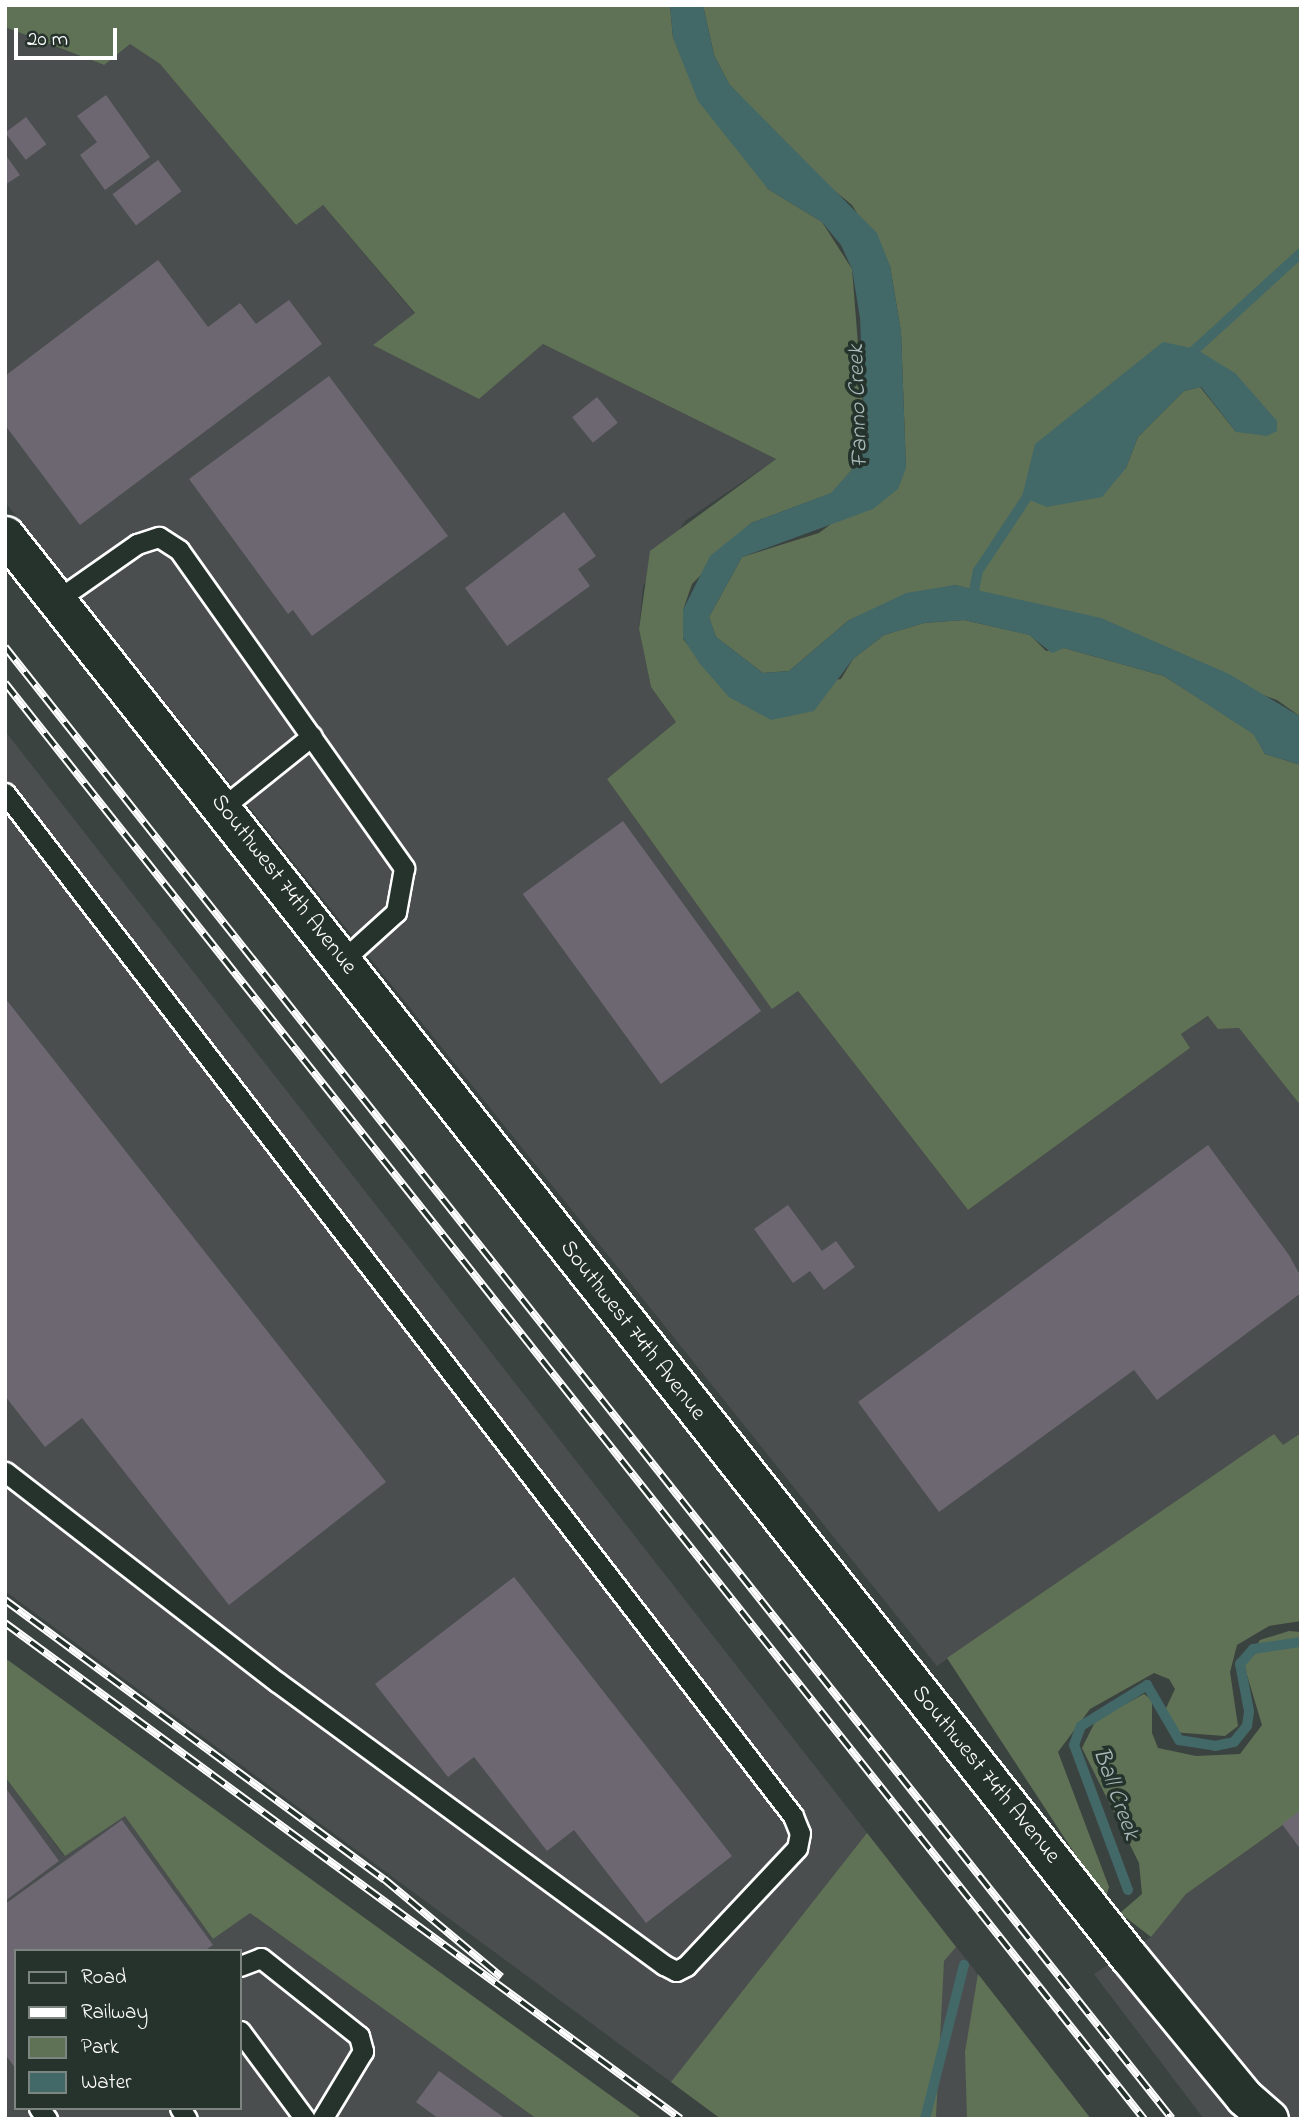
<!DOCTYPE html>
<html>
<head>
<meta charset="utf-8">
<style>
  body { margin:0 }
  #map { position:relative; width:1306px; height:2124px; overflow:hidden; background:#3b4341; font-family:"Indie Flower",sans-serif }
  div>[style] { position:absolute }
  .built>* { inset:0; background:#4a4e4f }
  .green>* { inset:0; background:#607255 }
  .water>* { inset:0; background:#436868 }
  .stream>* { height:10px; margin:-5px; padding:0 5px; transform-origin:5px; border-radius:5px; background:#436868 }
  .building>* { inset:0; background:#6d6771; transform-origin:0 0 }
  .roads { filter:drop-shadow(2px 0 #fff) drop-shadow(-2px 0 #fff) drop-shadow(0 2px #fff) drop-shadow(0 -2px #fff) }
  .lane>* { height:19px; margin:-9.5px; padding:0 9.5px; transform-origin:9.5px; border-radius:9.5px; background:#26332d }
  .street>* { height:37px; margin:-18.5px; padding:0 18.5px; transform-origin:18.5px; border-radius:18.5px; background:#26332d }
  .rail>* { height:8px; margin-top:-4px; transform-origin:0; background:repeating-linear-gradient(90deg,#26332d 0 16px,#fff 0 32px); box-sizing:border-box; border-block:2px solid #fff }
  span { translate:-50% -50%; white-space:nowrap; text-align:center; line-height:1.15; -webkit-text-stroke:7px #26332d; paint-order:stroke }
  .street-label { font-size:23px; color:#fff }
  .water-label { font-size:24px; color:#abb; font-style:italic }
  .frame { position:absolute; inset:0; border:7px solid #fff; pointer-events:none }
  .legend { position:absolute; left:14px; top:1949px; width:228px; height:161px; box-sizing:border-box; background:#26332d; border:2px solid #7d8581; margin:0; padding:9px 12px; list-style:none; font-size:21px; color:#fff }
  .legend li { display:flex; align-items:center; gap:14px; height:35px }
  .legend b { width:35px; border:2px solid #7d8581 }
  .scale { position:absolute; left:14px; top:28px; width:103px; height:32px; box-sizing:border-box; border:4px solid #fff; border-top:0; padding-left:9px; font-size:21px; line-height:24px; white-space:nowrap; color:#fff; -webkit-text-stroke:5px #26332d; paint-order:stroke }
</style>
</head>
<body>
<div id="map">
  <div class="built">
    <i style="clip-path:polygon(5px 27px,103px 65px,130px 44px,160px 64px,296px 225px,322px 204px,415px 314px,374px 345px,479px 399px,543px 344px,776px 459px,685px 521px,643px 586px,639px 629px,651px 687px,676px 722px,607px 779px,773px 1008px,798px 991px,968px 1210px,1190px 1048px,1181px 1034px,1209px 1016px,1218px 1029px,1239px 1028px,1301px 1106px,1301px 1433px,1283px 1446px,1274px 1434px,937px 1666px,5px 502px)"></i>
    <i style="clip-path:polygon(5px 731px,1091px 2119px,721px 2119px,5px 1591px)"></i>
    <i style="clip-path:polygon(evenodd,5px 1777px,64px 1856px,125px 1815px,213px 1939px,250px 1912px,537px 2119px,5px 2119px,5px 1777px,16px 1951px,240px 1951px,240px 2108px,16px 2108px,16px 1951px)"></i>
    <i style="clip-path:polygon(1301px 1812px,1301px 2119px,1204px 2119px,1094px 1974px,1151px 1937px,1186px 1894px)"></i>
  </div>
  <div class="green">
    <i style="clip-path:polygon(5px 5px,670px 5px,673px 38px,768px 189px,822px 222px,852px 269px,864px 419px,856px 465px,832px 493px,751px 523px,692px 584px,683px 610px,683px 639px,729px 697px,841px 679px,853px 659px,884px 635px,924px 623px,964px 620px,1030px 635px,1046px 651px,1064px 648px,1164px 676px,1254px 734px,1265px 754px,1301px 765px,1301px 1106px,1239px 1028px,1218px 1029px,1208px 1016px,1181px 1034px,1190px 1048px,968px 1210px,798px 991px,772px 1009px,607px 779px,676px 722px,651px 687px,639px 629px,650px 551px,776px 459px,543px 344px,479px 399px,373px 345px,415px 313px,323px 205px,296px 225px,160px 64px,130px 44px,104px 65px,5px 27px)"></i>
    <i style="clip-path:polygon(evenodd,703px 5px,1301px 5px,1301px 717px,1277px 700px,995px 595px,955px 585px,849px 620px,789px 671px,763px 673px,716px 637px,709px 617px,742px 557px,819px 533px,906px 468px,901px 332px,890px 266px,852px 205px,814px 174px,729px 84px,714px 55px,703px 5px,1196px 349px,1236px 432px,1200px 387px,1184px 391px,1138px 437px,1126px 468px,1022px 497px,1196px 349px)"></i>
    <i style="clip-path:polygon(1301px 1433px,1301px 1621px,1269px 1626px,1237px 1645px,1230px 1672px,1238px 1726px,1225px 1736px,1171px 1732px,1161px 1719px,1175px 1689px,1169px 1679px,1154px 1673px,1090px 1709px,1058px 1752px,1109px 1887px,1105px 1900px,947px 1658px,1274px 1434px,1283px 1445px)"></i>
    <i style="clip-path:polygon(1289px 1631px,1301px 1632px,1301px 1812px,1186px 1894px,1151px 1937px,1120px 1913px,1142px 1894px,1139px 1863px,1082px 1748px,1096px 1720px,1144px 1694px,1152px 1700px,1152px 1733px,1158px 1748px,1196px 1756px,1240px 1754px,1262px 1725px,1244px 1665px,1260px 1640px)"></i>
    <i style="clip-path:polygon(5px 1658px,643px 2119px,537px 2119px,250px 1913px,213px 1939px,125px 1816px,65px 1856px,5px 1777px)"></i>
    <i style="clip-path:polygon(867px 1833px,956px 1947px,944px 1961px,936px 2117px,721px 2119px,671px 2082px)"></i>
    <i style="clip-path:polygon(978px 1974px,1091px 2119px,967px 2119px,965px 2052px)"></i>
  </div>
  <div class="water">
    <i style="clip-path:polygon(670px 5px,703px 5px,714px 55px,729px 84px,877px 233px,890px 266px,901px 332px,906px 468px,898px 489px,873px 509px,742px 557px,709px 617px,716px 637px,763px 673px,789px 671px,849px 620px,906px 593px,955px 585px,1101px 618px,1229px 674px,1301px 717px,1301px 765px,1265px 754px,1253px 734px,1164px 676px,1064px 648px,1052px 653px,1029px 635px,964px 620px,924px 623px,884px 635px,853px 659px,814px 711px,771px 720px,729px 697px,700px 664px,683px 638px,683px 610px,710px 556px,751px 523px,831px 493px,856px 465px,864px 419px,860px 318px,852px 269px,841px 245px,822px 222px,768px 189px,698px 101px,673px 38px)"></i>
    <i style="clip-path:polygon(1163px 342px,1196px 349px,1235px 373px,1277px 421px,1277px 431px,1267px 436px,1236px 432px,1201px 387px,1184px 391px,1138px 437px,1126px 468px,1102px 497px,1047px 507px,1022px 497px,1035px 444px)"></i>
  </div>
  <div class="stream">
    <i style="left:1187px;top:357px;width:154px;rotate:-42.4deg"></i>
    <i style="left:972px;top:601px;width:31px;rotate:-79deg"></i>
    <i style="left:978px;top:571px;width:100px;rotate:-56.5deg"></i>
    <i style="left:1128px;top:1890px;width:155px;rotate:-110.4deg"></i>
    <i style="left:1074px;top:1745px;width:20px;rotate:-70deg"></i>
    <i style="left:1081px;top:1726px;width:78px;rotate:-31.8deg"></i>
    <i style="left:1147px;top:1685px;width:64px;rotate:59.8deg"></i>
    <i style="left:1179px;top:1740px;width:36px;rotate:9deg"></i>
    <i style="left:1215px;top:1746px;width:19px;rotate:-12deg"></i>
    <i style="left:1234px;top:1742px;width:21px;rotate:-51deg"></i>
    <i style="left:1247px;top:1726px;width:15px;rotate:-82deg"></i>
    <i style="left:1249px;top:1711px;width:48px;rotate:-100.8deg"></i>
    <i style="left:1240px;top:1664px;width:20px;rotate:-49deg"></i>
    <i style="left:1253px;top:1649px;width:49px;rotate:-8.3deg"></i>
    <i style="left:925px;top:2119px;width:159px;rotate:-75.8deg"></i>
  </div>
  <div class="building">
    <i style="clip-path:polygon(106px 95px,150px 157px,105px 190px,80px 155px,97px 142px,77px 116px)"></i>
    <i style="left:26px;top:117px;width:34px;height:26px;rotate:53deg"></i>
    <i style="clip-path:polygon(5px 154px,20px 175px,5px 185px)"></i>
    <i style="left:158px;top:160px;width:39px;height:57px;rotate:53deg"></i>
    <i style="clip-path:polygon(158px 260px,208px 327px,240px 303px,256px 324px,289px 300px,322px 344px,80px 525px,5px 425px,5px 376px)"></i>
    <i style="clip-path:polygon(329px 376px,448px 536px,312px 636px,293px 610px,288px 614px,189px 479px)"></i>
    <i style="left:597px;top:397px;width:33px;height:32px;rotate:51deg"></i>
    <i style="clip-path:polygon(564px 512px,596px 556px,578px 569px,590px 586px,507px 646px,465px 588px)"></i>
    <i style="left:623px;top:821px;width:235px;height:124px;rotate:54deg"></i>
    <i style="clip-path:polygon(5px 998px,386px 1482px,229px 1605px,82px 1418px,45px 1447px,5px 1396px)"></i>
    <i style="clip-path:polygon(1208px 1145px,1289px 1255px,1301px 1277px,1301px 1293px,1157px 1400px,1134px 1370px,939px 1512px,858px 1402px)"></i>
    <i style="clip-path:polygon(788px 1205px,822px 1251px,836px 1241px,855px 1267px,824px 1290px,810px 1271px,793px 1283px,754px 1229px)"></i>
    <i style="clip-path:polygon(514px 1577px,732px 1856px,646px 1923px,574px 1830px,547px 1851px,474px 1757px,448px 1777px,375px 1684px)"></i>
    <i style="clip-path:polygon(5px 1787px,59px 1861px,5px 1901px)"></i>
    <i style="clip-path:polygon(1301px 1810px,1301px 1850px,1282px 1824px)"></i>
    <i style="clip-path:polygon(122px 1820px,213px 1945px,204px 1951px,16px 1951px,16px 2069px,5px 2054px,5px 1904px)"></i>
    <i style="clip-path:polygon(439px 2071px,506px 2119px,439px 2119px,416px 2102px)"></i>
  </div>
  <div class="roads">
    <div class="lane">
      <i style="left:57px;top:600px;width:98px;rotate:-35deg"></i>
      <i style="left:137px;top:544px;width:23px;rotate:-18deg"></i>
      <i style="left:159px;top:537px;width:24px;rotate:33deg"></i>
      <i style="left:179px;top:550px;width:390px;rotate:54.7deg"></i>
      <i style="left:404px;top:868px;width:45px;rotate:100.3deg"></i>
      <i style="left:396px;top:912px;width:73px;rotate:137.8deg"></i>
      <i style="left:5px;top:793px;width:1291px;rotate:52.39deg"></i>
      <i style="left:793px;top:1816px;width:18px;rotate:68deg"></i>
      <i style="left:800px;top:1833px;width:15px;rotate:101deg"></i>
      <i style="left:797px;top:1848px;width:162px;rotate:133.2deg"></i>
      <i style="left:686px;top:1966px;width:11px;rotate:153deg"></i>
      <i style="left:676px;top:1971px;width:13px;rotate:-153deg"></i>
      <i style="left:664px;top:1965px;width:479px;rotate:-143.8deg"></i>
      <i style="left:277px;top:1682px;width:344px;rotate:-142.3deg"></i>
      <i style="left:222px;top:808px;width:115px;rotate:-38.7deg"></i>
      <i style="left:240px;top:1966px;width:22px;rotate:-21deg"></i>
      <i style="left:261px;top:1958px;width:125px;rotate:38.5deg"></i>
      <i style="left:359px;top:2036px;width:16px;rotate:75deg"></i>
      <i style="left:363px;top:2051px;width:79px;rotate:121.1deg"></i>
      <i style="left:240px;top:2031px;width:109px;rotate:53.5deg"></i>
      <i style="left:39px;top:2108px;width:14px;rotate:54deg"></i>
      <i style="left:180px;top:2108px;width:13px;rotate:58deg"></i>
    </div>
    <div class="street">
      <i style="left:5px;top:535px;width:1813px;rotate:51.68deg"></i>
      <i style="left:1129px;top:1957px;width:181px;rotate:50.6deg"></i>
      <i style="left:1244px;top:2097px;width:33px;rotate:41deg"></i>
    </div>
  </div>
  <div class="rail">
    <i style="left:5px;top:647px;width:1878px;rotate:51.59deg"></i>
    <i style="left:5px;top:683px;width:1833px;rotate:51.58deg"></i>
    <i style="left:5px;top:1600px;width:471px;rotate:36.4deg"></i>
    <i style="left:384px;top:1879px;width:153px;rotate:39.9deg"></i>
    <i style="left:5px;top:1623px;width:838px;rotate:36.27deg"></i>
  </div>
  <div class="street-label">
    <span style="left:283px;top:885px;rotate:52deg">Southwest 74th Avenue</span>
    <span style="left:632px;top:1331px;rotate:52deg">Southwest 74th Avenue</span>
    <span style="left:985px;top:1775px;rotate:51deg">Southwest 74th Avenue</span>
  </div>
  <div class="water-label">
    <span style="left:859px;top:406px;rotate:-92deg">Fanno Creek</span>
    <span style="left:1115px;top:1794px;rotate:70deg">Ball Creek</span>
  </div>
  <div class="frame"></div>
  <ul class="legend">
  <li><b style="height:9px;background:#26332d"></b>Road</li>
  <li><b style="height:9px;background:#fff"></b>Railway</li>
  <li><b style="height:19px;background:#607255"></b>Park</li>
  <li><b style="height:19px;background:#436868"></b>Water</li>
  </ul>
  <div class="scale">20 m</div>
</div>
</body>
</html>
